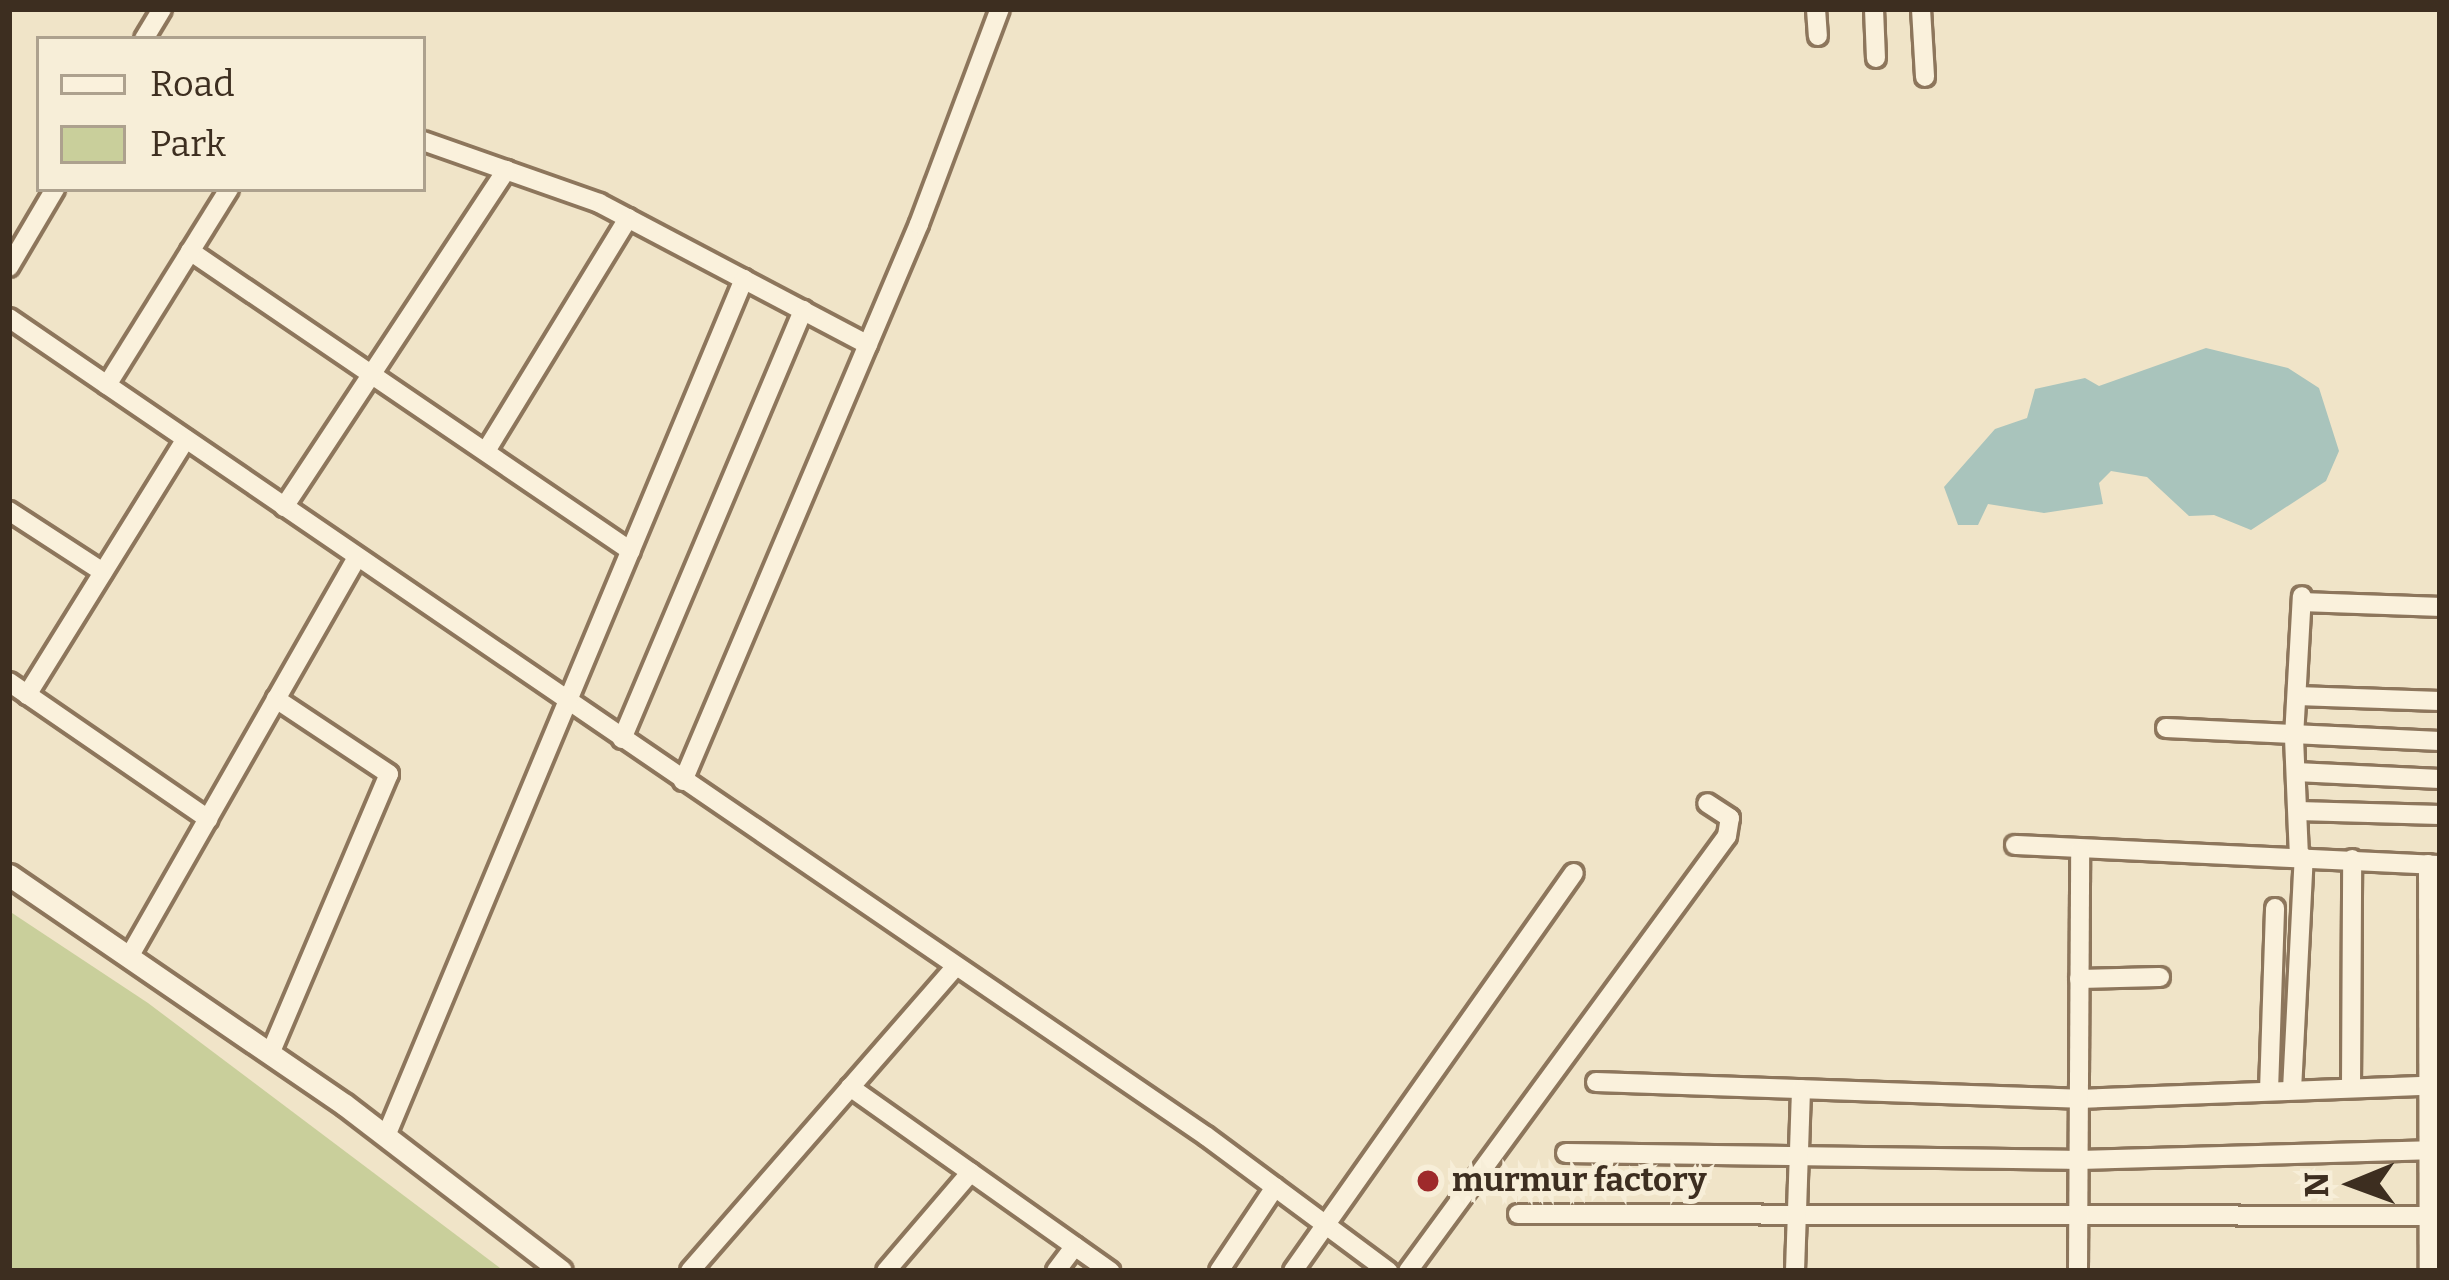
<!DOCTYPE html>
<html>
<head>
<meta charset="utf-8">
<style>
  body { margin:0 }
  #map { position:relative; width:2449px; height:1280px; overflow:hidden; background:#f0e4c8; font-family:Bitter,serif }
  div>[style] { position:absolute }
  .green>* { inset:0; background:#c9cf9b }
  .water>* { inset:0; background:#a9c4bc }
  .roads { filter:drop-shadow(3px 0 #8d765c) drop-shadow(-3px 0 #8d765c) drop-shadow(0 3px #8d765c) drop-shadow(0 -3px #8d765c) }
  .minor>* { height:18px; margin:-9px; padding:0 9px; transform-origin:9px; border-radius:9px; background:#faf1dc }
  .tertiary>* { height:21px; margin:-10.5px; padding:0 10.5px; transform-origin:10.5px; border-radius:10.5px; background:#faf1dc }
  .dots>* { width:33px; height:33px; translate:-50% -50%; box-sizing:border-box; border:6px solid #f7eed8; border-radius:50% }
  span { translate:-50% -50%; white-space:nowrap; text-align:center; line-height:1.15; -webkit-text-stroke:10px #f7eed8; paint-order:stroke }
  .poi-label { font-size:33px; color:#3d2e20; font-weight:700 }
  .left { translate:0 -50%; text-align:left }
  .frame { position:absolute; inset:0; border:12px solid #3d2e20; pointer-events:none }
  .legend { position:absolute; left:36px; top:36px; width:390px; height:156px; box-sizing:border-box; background:#f7eed8; border:3px solid #ada18e; margin:0; padding:15px 21px; list-style:none; font-size:36px; color:#3d2e20 }
  .legend li { display:flex; align-items:center; gap:24px; height:60px }
  .legend b { width:60px; border:3px solid #ada18e }
  .north { position:absolute; left:2293px; top:1124px; width:120px; height:120px; -webkit-text-stroke:9px #f7eed8; paint-order:stroke; rotate:269deg; font-size:33px; font-weight:700; line-height:48px; text-align:center; color:#3d2e20 }
  .north::after { content:''; display:block; margin:auto; width:42px; height:54px; background:#3d2e20; clip-path:polygon(50% 0,100% 100%,50% 72%,0 100%) }
</style>
</head>
<body>
<div id="map">
  <div class="green">
    <i style="clip-path:polygon(9px 911px,148px 1003px,504px 1271px,9px 1271px)"></i>
  </div>
  <div class="water">
    <i style="clip-path:polygon(2206px 348px,2288px 368px,2319px 388px,2339px 451px,2326px 481px,2251px 530px,2214px 515px,2189px 516px,2147px 477px,2111px 471px,2099px 483px,2103px 504px,2044px 513px,1988px 504px,1978px 525px,1958px 525px,1944px 487px,1995px 429px,2027px 418px,2035px 389px,2085px 378px,2099px 386px)"></i>
  </div>
  <div class="roads">
    <div class="minor">
      <i style="left:1816px;top:9px;width:27px;rotate:86deg"></i>
      <i style="left:1874px;top:9px;width:49px;rotate:87.7deg"></i>
      <i style="left:1921px;top:9px;width:68px;rotate:86.6deg"></i>
      <i style="left:144px;top:39px;width:35px;rotate:-59deg"></i>
      <i style="left:423px;top:141px;width:187px;rotate:19.4deg"></i>
      <i style="left:599px;top:203px;width:304px;rotate:27.8deg"></i>
      <i style="left:190px;top:251px;width:533px;rotate:34.23deg"></i>
      <i style="left:9px;top:267px;width:91px;rotate:-59.5deg"></i>
      <i style="left:9px;top:318px;width:1450px;rotate:34.35deg"></i>
      <i style="left:1206px;top:1136px;width:227px;rotate:36.6deg"></i>
      <i style="left:107px;top:385px;width:231px;rotate:-58.1deg"></i>
      <i style="left:486px;top:451px;width:273px;rotate:-58.6deg"></i>
      <i style="left:284px;top:507px;width:404px;rotate:-56.6deg"></i>
      <i style="left:9px;top:511px;width:112px;rotate:33deg"></i>
      <i style="left:2303px;top:602px;width:137px;rotate:2.1deg"></i>
      <i style="left:9px;top:682px;width:242px;rotate:34.5deg"></i>
      <i style="left:27px;top:695px;width:301px;rotate:-58.2deg"></i>
      <i style="left:2297px;top:696px;width:143px;rotate:2deg"></i>
      <i style="left:2166px;top:728px;width:274px;rotate:2.7deg"></i>
      <i style="left:622px;top:739px;width:466px;rotate:-67.1deg"></i>
      <i style="left:2296px;top:772px;width:144px;rotate:2.8deg"></i>
      <i style="left:683px;top:781px;width:605px;rotate:-67.04deg"></i>
      <i style="left:919px;top:224px;width:230px;rotate:-69.4deg"></i>
      <i style="left:2298px;top:811px;width:142px;rotate:1.6deg"></i>
      <i style="left:2015px;top:845px;width:425px;rotate:2.7deg"></i>
      <i style="left:2299px;top:857px;width:120px;rotate:-92.4deg"></i>
      <i style="left:2294px;top:737px;width:141px;rotate:-86.8deg"></i>
      <i style="left:2428px;top:864px;width:407px;rotate:89.9deg"></i>
      <i style="left:129px;top:957px;width:460px;rotate:-60.3deg"></i>
      <i style="left:2079px;top:979px;width:81px;rotate:-1.4deg"></i>
      <i style="left:270px;top:1054px;width:304px;rotate:-67deg"></i>
      <i style="left:389px;top:774px;width:136px;rotate:-146.4deg"></i>
      <i style="left:1596px;top:1082px;width:483px;rotate:2deg"></i>
      <i style="left:2079px;top:1099px;width:361px;rotate:-2.2deg"></i>
      <i style="left:850px;top:1087px;width:319px;rotate:35.3deg"></i>
      <i style="left:2351px;top:1088px;width:229px;rotate:-89.7deg"></i>
      <i style="left:2292px;top:1090px;width:233px;rotate:-87.1deg"></i>
      <i style="left:2269px;top:1091px;width:183px;rotate:-88.1deg"></i>
      <i style="left:386px;top:1136px;width:929px;rotate:-67.33deg"></i>
      <i style="left:1566px;top:1153px;width:513px;rotate:0.78deg"></i>
      <i style="left:2079px;top:1160px;width:350px;rotate:-1.6deg"></i>
      <i style="left:1518px;top:1214px;width:922px;rotate:0.12deg"></i>
      <i style="left:690px;top:1271px;width:403px;rotate:-48.9deg"></i>
      <i style="left:886px;top:1271px;width:130px;rotate:-49.4deg"></i>
      <i style="left:1056px;top:1271px;width:31px;rotate:-53deg"></i>
      <i style="left:1219px;top:1271px;width:101px;rotate:-56.3deg"></i>
      <i style="left:1293px;top:1271px;width:487px;rotate:-54.8deg"></i>
      <i style="left:1408px;top:1271px;width:539px;rotate:-53.75deg"></i>
      <i style="left:1727px;top:836px;width:18px;rotate:-81deg"></i>
      <i style="left:1730px;top:818px;width:27px;rotate:-147deg"></i>
      <i style="left:1795px;top:1271px;width:182px;rotate:-88.1deg"></i>
      <i style="left:2078px;top:1271px;width:421px;rotate:-89.7deg"></i>
    </div>
    <div class="tertiary">
      <i style="left:9px;top:875px;width:407px;rotate:34.4deg"></i>
      <i style="left:345px;top:1105px;width:272px;rotate:37.5deg"></i>
    </div>
  </div>
  <div class="dots">
    <i style="left:1428px;top:1181px;background:#9e2a2b"></i>
  </div>
  <div class="poi-label">
    <span class="left" style="left:1452px;top:1181px">murmur factory</span>
  </div>
  <div class="frame"></div>
  <ul class="legend">
  <li><b style="height:15px;background:#faf1dc"></b>Road</li>
  <li><b style="height:33px;background:#c9cf9b"></b>Park</li>
  </ul>
  <div class="north">N</div>
</div>
</body>
</html>
